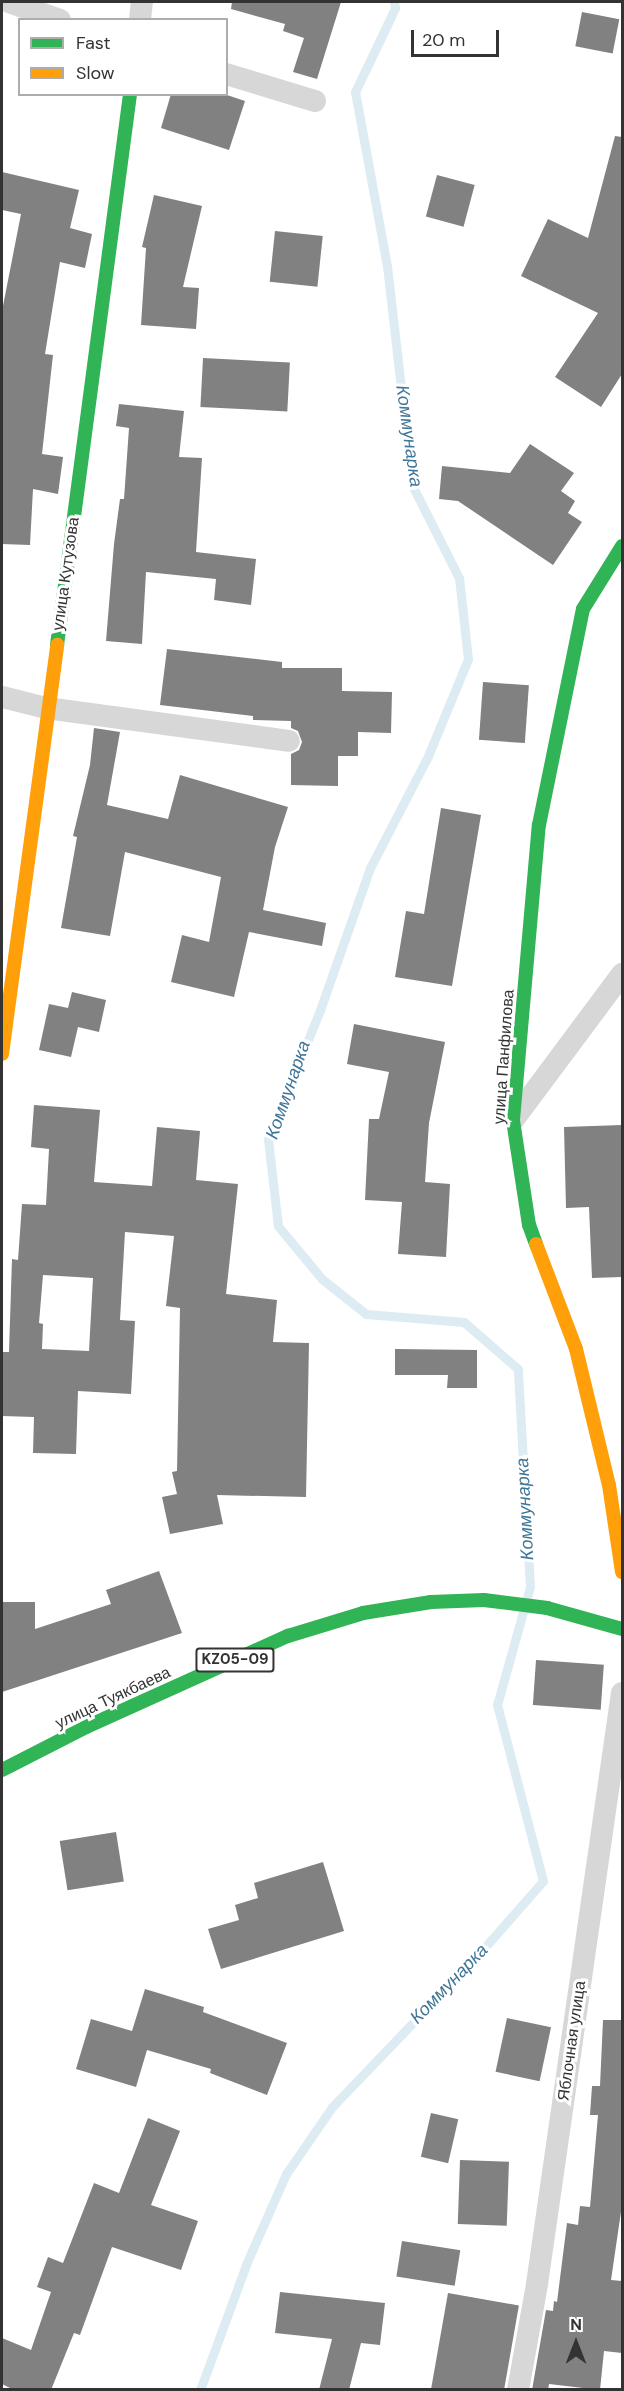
<!DOCTYPE html>
<html>
<head>
<meta charset="utf-8">
<style>
  body { margin:0 }
  #map { position:relative; width:624px; height:2391px; overflow:hidden; background:#fff; font-family:"DM Sans",sans-serif }
  div>[style] { position:absolute }
  .stream>* { height:9px; margin:-4.5px; padding:0 4.5px; transform-origin:4.5px; border-radius:4.5px; background:#ddebf3 }
  .building>* { inset:0; background:#818181; transform-origin:0 0 }
  .street>* { height:22px; margin:-11px; padding:0 11px; transform-origin:11px; border-radius:11px; background:#d7d7d7 }
  .fast>* { height:14px; margin:-7px; padding:0 7px; transform-origin:7px; border-radius:7px; background:#30b455 }
  .slow>* { height:14px; margin:-7px; padding:0 7px; transform-origin:7px; border-radius:7px; background:#ff9f0a }
  span { translate:-50% -50%; white-space:nowrap; text-align:center; line-height:1.15; -webkit-text-stroke:6px #fff; paint-order:stroke }
  .shield-label span { padding:2px 4px; background:#fff; border:2px solid; border-radius:4px; -webkit-text-stroke-width:0 }
  .shield-label { font-size:15px; color:#333; font-weight:700 }
  .street-label { font-size:16px; color:#333 }
  .water-label { font-size:18px; color:#3f7597; font-style:italic }
  .frame { position:absolute; inset:0; border:3px solid #333; pointer-events:none }
  .legend { position:absolute; left:18px; top:18px; width:210px; height:78px; box-sizing:border-box; background:#fff; border:2px solid #adadad; margin:0; padding:8px 10px; list-style:none; font-size:18px; color:#333 }
  .legend li { display:flex; align-items:center; gap:12px; height:30px }
  .legend b { width:30px; border:2px solid #adadad }
  .north { position:absolute; left:546px; top:2313px; width:60px; height:60px; -webkit-text-stroke:4px #fff; paint-order:stroke; rotate:0deg; font-size:16px; font-weight:700; line-height:24px; text-align:center; color:#333 }
  .north::after { content:''; display:block; margin:auto; width:21px; height:27px; background:#333; clip-path:polygon(50% 0,100% 100%,50% 72%,0 100%) }
  .scale { position:absolute; left:411px; top:30px; width:88px; height:27px; box-sizing:border-box; border:3px solid #333; border-top:0; padding-left:8px; font-size:18px; line-height:21px; white-space:nowrap; color:#333; -webkit-text-stroke:4px #fff; paint-order:stroke }
</style>
</head>
<body>
<div id="map">
  <div class="stream">
    <i style="left:200px;top:2390px;width:136px;rotate:-69.8deg"></i>
    <i style="left:247px;top:2262px;width:96px;rotate:-66.1deg"></i>
    <i style="left:286px;top:2174px;width:81px;rotate:-55.5deg"></i>
    <i style="left:332px;top:2107px;width:211px;rotate:-46.2deg"></i>
    <i style="left:478px;top:1955px;width:98px;rotate:-48.7deg"></i>
    <i style="left:543px;top:1881px;width:182px;rotate:-104.6deg"></i>
    <i style="left:497px;top:1705px;width:123px;rotate:-74.4deg"></i>
    <i style="left:530px;top:1587px;width:218px;rotate:-93.2deg"></i>
    <i style="left:518px;top:1369px;width:72px;rotate:-139deg"></i>
    <i style="left:464px;top:1322px;width:98px;rotate:-175.3deg"></i>
    <i style="left:366px;top:1314px;width:56px;rotate:-141.5deg"></i>
    <i style="left:322px;top:1279px;width:69px;rotate:-129.7deg"></i>
    <i style="left:278px;top:1226px;width:87px;rotate:-96.6deg"></i>
    <i style="left:268px;top:1140px;width:140px;rotate:-68.2deg"></i>
    <i style="left:320px;top:1010px;width:151px;rotate:-70.6deg"></i>
    <i style="left:370px;top:868px;width:126px;rotate:-62.6deg"></i>
    <i style="left:428px;top:756px;width:105px;rotate:-67.6deg"></i>
    <i style="left:468px;top:659px;width:81px;rotate:-96.3deg"></i>
    <i style="left:459px;top:578px;width:104px;rotate:-116.8deg"></i>
    <i style="left:412px;top:485px;width:220px;rotate:-96.5deg"></i>
    <i style="left:387px;top:266px;width:177px;rotate:-100.4deg"></i>
    <i style="left:355px;top:92px;width:93px;rotate:-64.5deg"></i>
    <i style="left:395px;top:8px;width:6px;rotate:-99deg"></i>
  </div>
  <div class="building">
    <i style="clip-path:polygon(232px 2px,341px 2px,317px 79px,293px 72px,304px 38px,283px 31px,285px 24px,231px 9px)"></i>
    <i style="left:582px;top:12px;width:38px;height:35px;rotate:11deg"></i>
    <i style="clip-path:polygon(171px 94px,224px 94px,245px 101px,229px 150px,161px 128px)"></i>
    <i style="clip-path:polygon(615px 136px,622px 137px,622px 374px,601px 407px,555px 377px,598px 313px,521px 276px,548px 219px,588px 238px)"></i>
    <i style="clip-path:polygon(2px 172px,79px 190px,70px 228px,92px 234px,85px 268px,60px 262px,45px 354px,53px 355px,42px 454px,63px 457px,58px 494px,33px 489px,30px 545px,2px 544px,2px 311px,21px 214px,2px 210px)"></i>
    <i style="left:437px;top:175px;width:39px;height:43px;rotate:15deg"></i>
    <i style="clip-path:polygon(154px 195px,202px 206px,183px 287px,199px 288px,196px 329px,141px 325px,146px 248px,142px 247px)"></i>
    <i style="left:275px;top:231px;width:48px;height:51px;rotate:6deg"></i>
    <i style="left:203px;top:358px;width:87px;height:49px;rotate:3deg"></i>
    <i style="clip-path:polygon(119px 404px,184px 411px,179px 457px,202px 458px,196px 552px,256px 559px,251px 605px,214px 600px,216px 579px,146px 572px,142px 644px,106px 641px,114px 544px,120px 499px,124px 499px,129px 428px,116px 426px)"></i>
    <i style="clip-path:polygon(530px 444px,574px 473px,561px 491px,575px 501px,568px 513px,582px 522px,553px 565px,458px 501px,439px 499px,442px 466px,510px 473px)"></i>
    <i style="clip-path:polygon(167px 649px,282px 662px,282px 668px,342px 668px,342px 691px,392px 692px,391px 733px,358px 732px,358px 756px,338px 756px,338px 786px,291px 785px,291px 754px,299px 750px,302px 742px,298px 731px,291px 728px,291px 721px,253px 720px,253px 716px,160px 705px)"></i>
    <i style="left:483px;top:682px;width:46px;height:58px;rotate:4deg"></i>
    <i style="clip-path:polygon(94px 728px,120px 732px,107px 805px,168px 819px,180px 775px,288px 807px,275px 847px,263px 910px,326px 923px,322px 946px,249px 932px,234px 997px,171px 982px,182px 935px,209px 942px,221px 877px,125px 852px,110px 936px,61px 928px,77px 837px,73px 836px,90px 765px)"></i>
    <i style="clip-path:polygon(441px 808px,481px 815px,452px 986px,395px 977px,406px 911px,424px 914px)"></i>
    <i style="clip-path:polygon(72px 992px,106px 1000px,99px 1032px,78px 1027px,71px 1057px,39px 1050px,49px 1004px,68px 1008px)"></i>
    <i style="clip-path:polygon(354px 1024px,445px 1042px,429px 1123px,425px 1182px,450px 1184px,446px 1257px,398px 1254px,402px 1202px,365px 1200px,369px 1119px,379px 1119px,389px 1072px,347px 1064px)"></i>
    <i style="clip-path:polygon(evenodd,34px 1105px,100px 1110px,94px 1182px,152px 1186px,157px 1127px,200px 1131px,196px 1180px,238px 1184px,226px 1294px,277px 1300px,273px 1342px,309px 1343px,306px 1497px,217px 1495px,223px 1524px,170px 1534px,162px 1497px,177px 1494px,172px 1472px,177px 1471px,180px 1308px,166px 1306px,174px 1236px,125px 1232px,120px 1320px,135px 1321px,131px 1394px,78px 1391px,76px 1454px,33px 1453px,34px 1417px,2px 1416px,2px 1352px,9px 1352px,12px 1259px,18px 1260px,22px 1204px,46px 1205px,49px 1149px,31px 1147px,34px 1105px,43px 1275px,93px 1278px,89px 1351px,42px 1349px,43px 1324px,39px 1323px,43px 1275px)"></i>
    <i style="clip-path:polygon(622px 1125px,622px 1277px,592px 1278px,589px 1207px,566px 1208px,564px 1127px)"></i>
    <i style="clip-path:polygon(395px 1349px,477px 1350px,477px 1388px,447px 1388px,448px 1375px,395px 1375px)"></i>
    <i style="clip-path:polygon(159px 1571px,182px 1633px,2px 1692px,2px 1602px,35px 1602px,35px 1629px,111px 1604px,106px 1590px)"></i>
    <i style="left:536px;top:1660px;width:68px;height:45px;rotate:4deg"></i>
    <i style="left:116px;top:1832px;width:50px;height:57px;rotate:81deg"></i>
    <i style="clip-path:polygon(323px 1862px,344px 1931px,221px 1969px,208px 1929px,239px 1920px,235px 1905px,258px 1898px,254px 1883px)"></i>
    <i style="clip-path:polygon(145px 1989px,204px 2007px,203px 2012px,287px 2043px,267px 2095px,210px 2073px,211px 2069px,147px 2050px,136px 2087px,76px 2069px,91px 2019px,132px 2031px)"></i>
    <i style="left:507px;top:2018px;width:45px;height:55px;rotate:12deg"></i>
    <i style="clip-path:polygon(603px 2020px,622px 2020px,622px 2205px,611px 2280px,622px 2281px,622px 2353px,604px 2351px,600px 2390px,549px 2384px,548px 2390px,532px 2390px,546px 2310px,553px 2311px,554px 2301px,557px 2302px,567px 2223px,578px 2225px,580px 2206px,590px 2207px,598px 2115px,590px 2115px,592px 2086px,600px 2086px)"></i>
    <i style="left:431px;top:2113px;width:28px;height:45px;rotate:13deg"></i>
    <i style="clip-path:polygon(148px 2118px,180px 2131px,151px 2205px,198px 2221px,181px 2270px,112px 2247px,80px 2335px,74px 2333px,51px 2390px,14px 2390px,2px 2384px,2px 2338px,31px 2350px,51px 2292px,37px 2287px,48px 2257px,63px 2263px,94px 2183px,119px 2193px)"></i>
    <i style="left:460px;top:2160px;width:49px;height:64px;rotate:2deg"></i>
    <i style="left:402px;top:2241px;width:59px;height:36px;rotate:9deg"></i>
    <i style="clip-path:polygon(280px 2292px,385px 2303px,380px 2345px,361px 2343px,349px 2390px,319px 2390px,332px 2339px,275px 2333px)"></i>
    <i style="left:448px;top:2293px;width:72px;height:98px;rotate:10deg"></i>
  </div>
  <div class="street">
    <i style="left:9px;top:2px;width:54px;rotate:19.4deg"></i>
    <i style="left:140px;top:20px;width:18px;rotate:-84deg"></i>
    <i style="left:226px;top:74px;width:93px;rotate:16.9deg"></i>
    <i style="left:2px;top:697px;width:45px;rotate:14deg"></i>
    <i style="left:46px;top:708px;width:245px;rotate:7.7deg"></i>
    <i style="left:514px;top:1119px;width:181px;rotate:-53.3deg"></i>
    <i style="left:518px;top:2390px;width:108px;rotate:-79.8deg"></i>
    <i style="left:537px;top:2284px;width:597px;rotate:-81.82deg"></i>
  </div>
  <div class="fast">
    <i style="left:57px;top:645px;width:556px;rotate:-82.45deg"></i>
    <i style="left:536px;top:1244px;width:20px;rotate:-110deg"></i>
    <i style="left:529px;top:1225px;width:106px;rotate:-98.7deg"></i>
    <i style="left:513px;top:1120px;width:296px;rotate:-85deg"></i>
    <i style="left:539px;top:825px;width:220px;rotate:-78.5deg"></i>
    <i style="left:583px;top:609px;width:74px;rotate:-58.2deg"></i>
    <i style="left:2px;top:1770px;width:94px;rotate:-27.1deg"></i>
    <i style="left:86px;top:1727px;width:222px;rotate:-24.3deg"></i>
    <i style="left:288px;top:1636px;width:78px;rotate:-17deg"></i>
    <i style="left:363px;top:1613px;width:69px;rotate:-9.2deg"></i>
    <i style="left:431px;top:1602px;width:53px;rotate:-2.2deg"></i>
    <i style="left:484px;top:1600px;width:64px;rotate:7.2deg"></i>
    <i style="left:547px;top:1608px;width:78px;rotate:15.6deg"></i>
  </div>
  <div class="slow">
    <i style="left:2px;top:1054px;width:413px;rotate:-82.3deg"></i>
    <i style="left:536px;top:1244px;width:112px;rotate:69.1deg"></i>
    <i style="left:576px;top:1349px;width:140px;rotate:76.4deg"></i>
    <i style="left:609px;top:1485px;width:88px;rotate:81.5deg"></i>
  </div>
  <div class="shield-label">
    <span style="left:235px;top:1660px">KZ05-09</span>
  </div>
  <div class="street-label">
    <span style="left:66px;top:574px;rotate:-82deg">улица Кутузова</span>
    <span style="left:504px;top:1057px;rotate:-86deg">улица Панфилова</span>
    <span style="left:113px;top:1698px;rotate:-25deg">улица Туякбаева</span>
    <span style="left:572px;top:2041px;rotate:-82deg">Яблочная улица</span>
  </div>
  <div class="water-label">
    <span style="left:409px;top:436px;rotate:82deg">Коммунарка</span>
    <span style="left:288px;top:1090px;rotate:-71deg">Коммунарка</span>
    <span style="left:525px;top:1509px;rotate:-93deg">Коммунарка</span>
    <span style="left:449px;top:1984px;rotate:-46deg">Коммунарка</span>
  </div>
  <div class="frame"></div>
  <ul class="legend">
  <li><b style="height:8px;background:#30b455"></b>Fast</li>
  <li><b style="height:8px;background:#ff9f0a"></b>Slow</li>
  </ul>
  <div class="north">N</div>
  <div class="scale">20 m</div>
</div>
</body>
</html>
